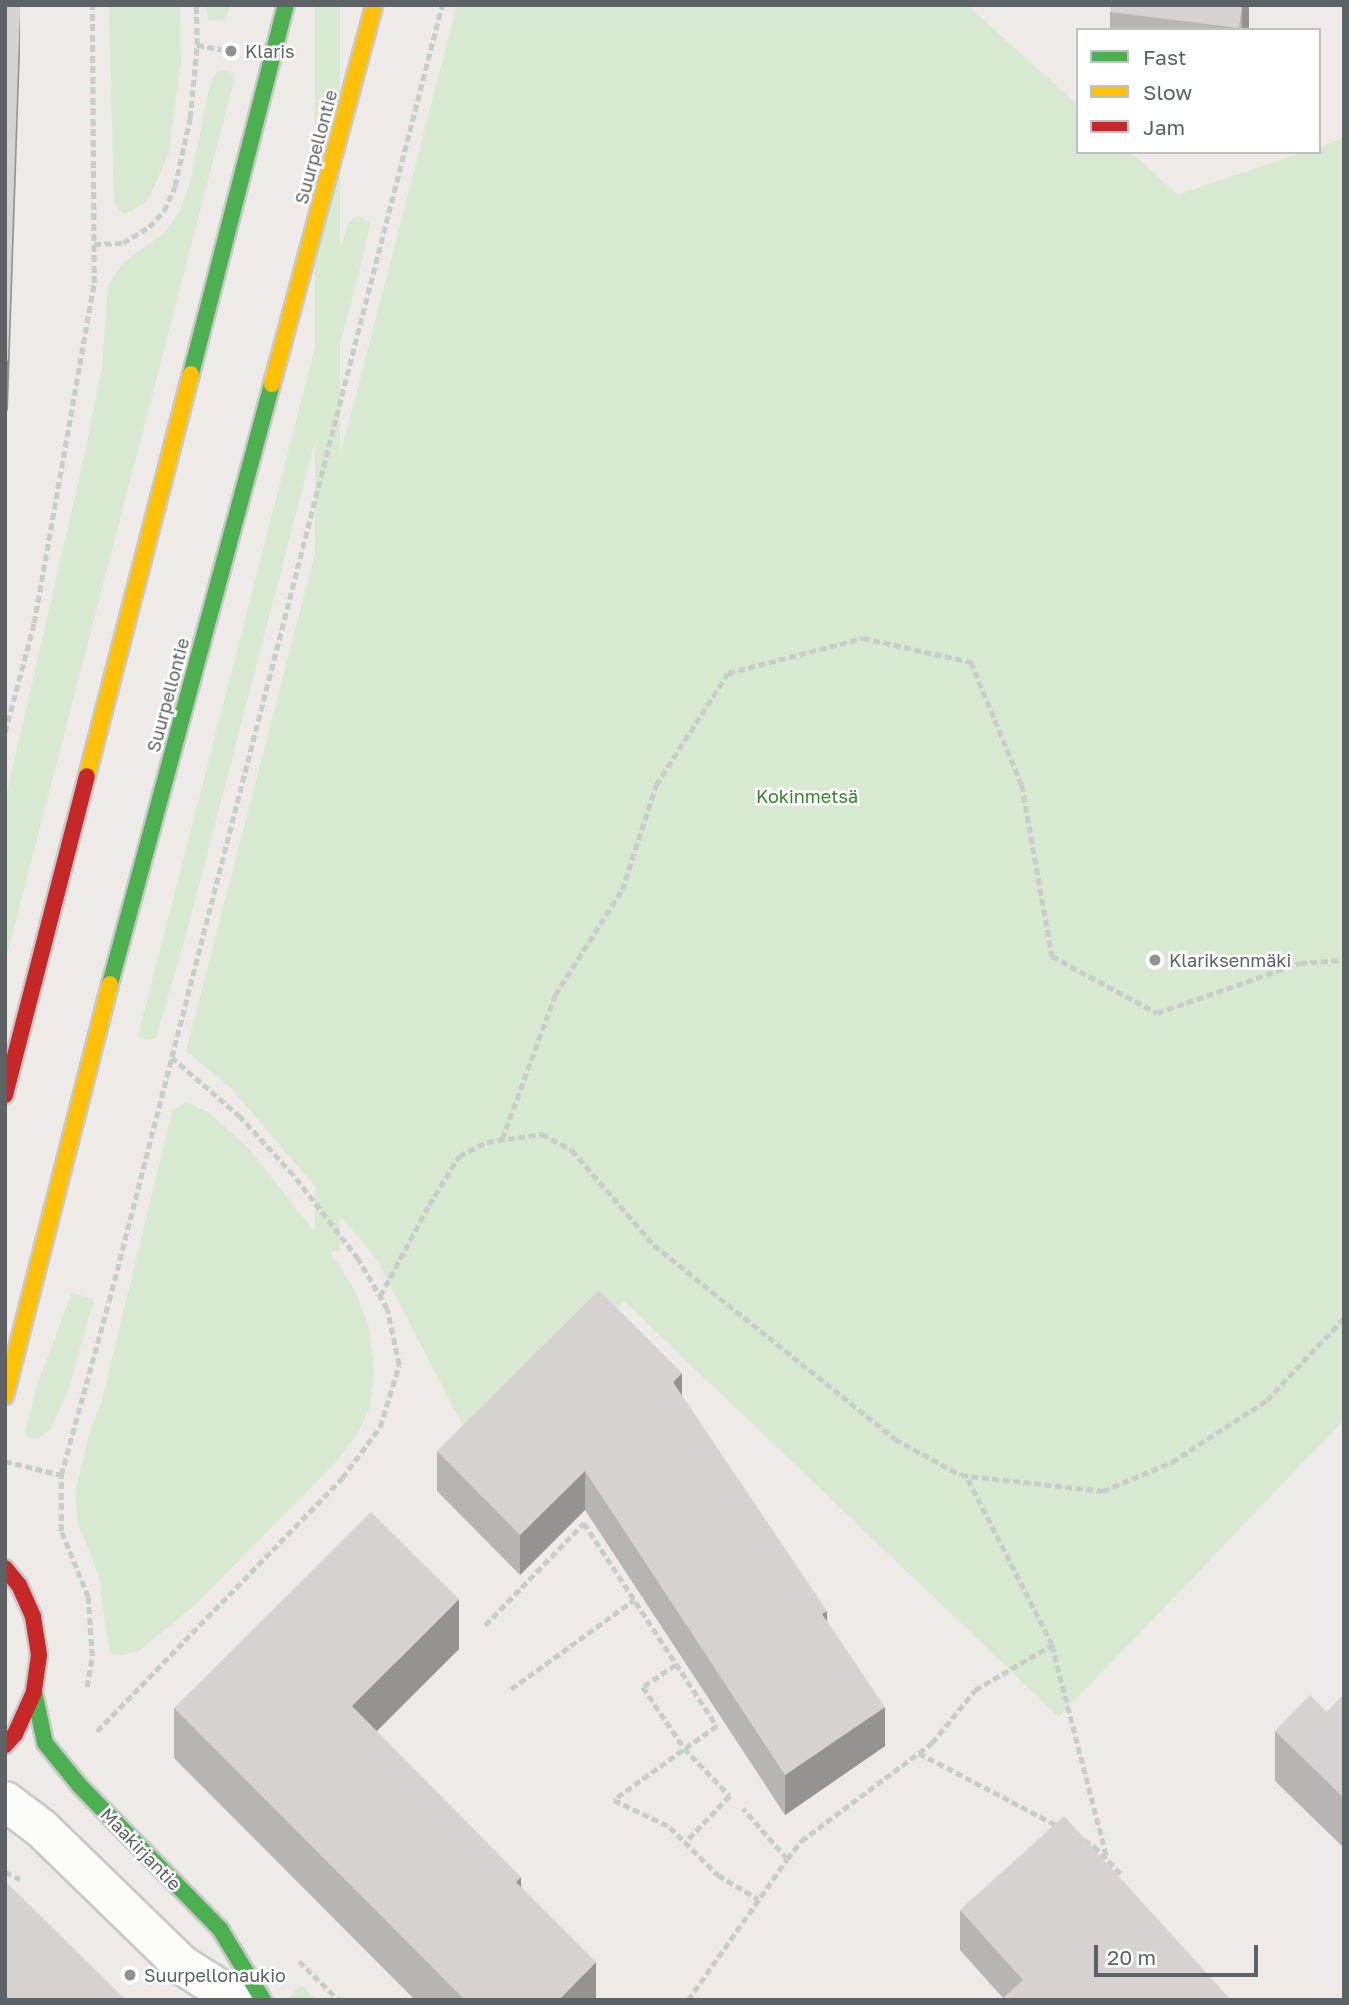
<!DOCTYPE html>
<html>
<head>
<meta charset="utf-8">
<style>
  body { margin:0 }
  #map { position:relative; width:1349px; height:2005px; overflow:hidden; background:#edeae7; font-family:"Golos Text",sans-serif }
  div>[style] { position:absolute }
  .green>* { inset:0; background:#d7e9d0; transform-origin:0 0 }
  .path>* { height:4.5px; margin-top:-2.25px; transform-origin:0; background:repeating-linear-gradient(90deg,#c7cdc9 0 7px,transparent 0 10.5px) }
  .roads { filter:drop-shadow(2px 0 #c8c8c8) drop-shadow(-2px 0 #c8c8c8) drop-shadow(0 2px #c8c8c8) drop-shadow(0 -2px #c8c8c8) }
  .street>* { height:38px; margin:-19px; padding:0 19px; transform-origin:19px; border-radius:19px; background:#fcfcfb }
  .fast>* { height:16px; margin:-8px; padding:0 8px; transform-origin:8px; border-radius:8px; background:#4caf50 }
  .slow>* { height:16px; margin:-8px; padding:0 8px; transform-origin:8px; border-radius:8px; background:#ffc107 }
  .jam>* { height:16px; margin:-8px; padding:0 8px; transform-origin:8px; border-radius:8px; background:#c62828 }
  .wall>* { inset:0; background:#b7b5b4; transform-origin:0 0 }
  .shaded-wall>* { inset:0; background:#959392; transform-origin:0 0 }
  .building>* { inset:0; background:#d5d2d1 }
  .dots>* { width:19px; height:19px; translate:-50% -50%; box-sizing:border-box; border:4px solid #fff; border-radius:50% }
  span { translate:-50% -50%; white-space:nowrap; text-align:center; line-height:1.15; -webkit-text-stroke:5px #fff; paint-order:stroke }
  .poi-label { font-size:18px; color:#5c6266 }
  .left { translate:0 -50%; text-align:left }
  .street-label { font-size:18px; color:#5c6266 }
  .park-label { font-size:18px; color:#37832d }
  .frame { position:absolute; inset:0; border:7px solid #5c6266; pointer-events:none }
  .legend { position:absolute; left:1076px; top:28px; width:245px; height:126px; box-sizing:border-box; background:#fff; border:2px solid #bec0c2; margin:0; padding:9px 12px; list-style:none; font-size:21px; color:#5c6266 }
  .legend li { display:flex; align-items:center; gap:14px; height:35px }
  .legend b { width:35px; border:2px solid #bec0c2 }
  .scale { position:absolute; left:1094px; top:1945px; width:164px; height:32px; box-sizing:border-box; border:4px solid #5c6266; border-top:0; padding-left:9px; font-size:21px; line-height:24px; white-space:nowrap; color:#5c6266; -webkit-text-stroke:5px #fff; paint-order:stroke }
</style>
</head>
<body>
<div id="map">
  <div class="green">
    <i style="clip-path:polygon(109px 5px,180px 5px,181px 61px,169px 153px,149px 198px,131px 212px,122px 213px,114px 202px)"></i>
    <i style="clip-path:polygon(206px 5px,231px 5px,223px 21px,208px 20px)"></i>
    <i style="left:315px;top:5px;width:25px;height:1246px"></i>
    <i style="clip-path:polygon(457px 5px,967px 5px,1078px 105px,1078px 152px,1131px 152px,1178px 195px,1303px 152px,1319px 152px,1319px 147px,1344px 138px,1344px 1420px,1059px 1717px,624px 1301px,599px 1329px,474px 1447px,375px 1257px,232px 1089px,186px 1051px)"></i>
    <i style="clip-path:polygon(224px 70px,234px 74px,234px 80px,5px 962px,5px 801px,85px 453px,102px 367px,108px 285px,123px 263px,165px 232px,178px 214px,190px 183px,210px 84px,216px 73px)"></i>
    <i style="clip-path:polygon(360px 216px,370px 224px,361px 264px,186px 935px,156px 1038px,146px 1040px,138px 1036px,340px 250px,347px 226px,352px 219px)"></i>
    <i style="clip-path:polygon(185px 1102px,208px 1112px,248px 1148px,329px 1250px,355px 1291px,369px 1328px,374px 1369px,370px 1407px,357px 1434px,336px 1462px,194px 1606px,140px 1650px,122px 1655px,111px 1653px,108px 1642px,98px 1573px,78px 1524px,75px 1492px,89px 1435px,102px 1400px,172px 1112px)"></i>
    <i style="clip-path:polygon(72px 1293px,94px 1299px,69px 1388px,51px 1429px,38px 1438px,29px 1438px,25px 1434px,37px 1386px)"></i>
    <i style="clip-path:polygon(301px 1985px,316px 2000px,287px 2000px)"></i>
  </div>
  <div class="path">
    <i style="left:197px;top:45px;width:29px;rotate:10deg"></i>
    <i style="left:94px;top:244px;width:29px;rotate:-2deg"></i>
    <i style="left:123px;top:243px;width:31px;rotate:-32deg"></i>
    <i style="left:149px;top:227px;width:22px;rotate:-47deg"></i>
    <i style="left:164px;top:211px;width:27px;rotate:-66deg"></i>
    <i style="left:175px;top:186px;width:70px;rotate:-77.6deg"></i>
    <i style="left:190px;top:118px;width:73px;rotate:-84.5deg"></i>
    <i style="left:197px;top:45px;width:40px;rotate:-91.4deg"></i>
    <i style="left:5px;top:732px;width:113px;rotate:-75.1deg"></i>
    <i style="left:34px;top:623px;width:345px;rotate:-80deg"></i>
    <i style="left:94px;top:283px;width:278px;rotate:-90.4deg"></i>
    <i style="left:502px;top:1139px;width:153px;rotate:-69.8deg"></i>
    <i style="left:555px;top:995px;width:125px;rotate:-57.5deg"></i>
    <i style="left:622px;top:890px;width:110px;rotate:-72.1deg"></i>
    <i style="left:656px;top:785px;width:133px;rotate:-57.3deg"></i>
    <i style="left:728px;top:673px;width:139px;rotate:-14.5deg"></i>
    <i style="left:863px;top:638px;width:111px;rotate:12.5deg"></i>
    <i style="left:971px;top:662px;width:133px;rotate:67.5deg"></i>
    <i style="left:1022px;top:785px;width:174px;rotate:80deg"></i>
    <i style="left:1052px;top:956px;width:119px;rotate:28.5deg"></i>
    <i style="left:1157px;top:1013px;width:151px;rotate:-19.3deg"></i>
    <i style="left:1300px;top:963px;width:44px;rotate:-3.9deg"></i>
    <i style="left:380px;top:1296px;width:103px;rotate:-61.7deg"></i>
    <i style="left:429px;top:1205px;width:57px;rotate:-58.5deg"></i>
    <i style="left:459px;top:1156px;width:31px;rotate:-27deg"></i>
    <i style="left:487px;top:1142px;width:56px;rotate:-8.3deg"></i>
    <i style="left:542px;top:1134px;width:34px;rotate:28deg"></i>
    <i style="left:572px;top:1150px;width:125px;rotate:49.2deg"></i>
    <i style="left:654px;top:1245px;width:309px;rotate:38.8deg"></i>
    <i style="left:895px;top:1439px;width:75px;rotate:28.6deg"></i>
    <i style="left:961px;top:1475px;width:143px;rotate:6.4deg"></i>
    <i style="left:1103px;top:1491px;width:75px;rotate:-22.8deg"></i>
    <i style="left:1172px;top:1462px;width:113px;rotate:-33.1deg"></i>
    <i style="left:1267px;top:1400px;width:112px;rotate:-46.8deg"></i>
    <i style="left:5px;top:1461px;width:58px;rotate:14deg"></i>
    <i style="left:485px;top:1625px;width:142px;rotate:-45.9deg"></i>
    <i style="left:584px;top:1523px;width:243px;rotate:56.8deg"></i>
    <i style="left:717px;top:1726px;width:127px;rotate:144.3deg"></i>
    <i style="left:614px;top:1800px;width:62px;rotate:25.7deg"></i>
    <i style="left:670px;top:1827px;width:68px;rotate:45deg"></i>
    <i style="left:718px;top:1875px;width:47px;rotate:31deg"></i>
    <i style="left:1052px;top:1645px;width:220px;rotate:75.5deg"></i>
    <i style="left:676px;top:1665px;width:40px;rotate:146deg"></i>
    <i style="left:643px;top:1687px;width:73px;rotate:56.1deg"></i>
    <i style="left:684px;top:1748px;width:66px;rotate:46.2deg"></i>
    <i style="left:730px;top:1796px;width:64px;rotate:133.7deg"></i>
    <i style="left:87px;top:1687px;width:31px;rotate:-81deg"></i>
    <i style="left:92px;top:1656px;width:59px;rotate:-93.9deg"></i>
    <i style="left:88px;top:1597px;width:71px;rotate:-112.2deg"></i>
    <i style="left:61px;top:1531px;width:56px;rotate:-90deg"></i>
    <i style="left:61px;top:1475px;width:180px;rotate:-74.6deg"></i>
    <i style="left:109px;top:1301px;width:1338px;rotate:-75.59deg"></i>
    <i style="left:511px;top:1689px;width:152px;rotate:-35.9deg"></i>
    <i style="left:97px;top:1731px;width:352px;rotate:-45.9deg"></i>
    <i style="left:342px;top:1478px;width:64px;rotate:-53.3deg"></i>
    <i style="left:380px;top:1427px;width:65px;rotate:-73deg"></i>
    <i style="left:399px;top:1365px;width:57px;rotate:-102.1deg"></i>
    <i style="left:387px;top:1309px;width:58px;rotate:-120.1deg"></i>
    <i style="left:358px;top:1259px;width:106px;rotate:-127.7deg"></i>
    <i style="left:293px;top:1175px;width:79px;rotate:-132.4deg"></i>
    <i style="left:240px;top:1117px;width:90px;rotate:-139.1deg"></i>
    <i style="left:919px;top:1753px;width:157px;rotate:27.7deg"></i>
    <i style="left:1084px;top:1840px;width:12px;rotate:31deg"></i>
    <i style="left:1094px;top:1846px;width:40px;rotate:46deg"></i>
    <i style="left:787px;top:1859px;width:23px;rotate:-52deg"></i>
    <i style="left:801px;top:1841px;width:164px;rotate:-36.8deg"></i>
    <i style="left:932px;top:1743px;width:68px;rotate:-50.9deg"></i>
    <i style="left:975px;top:1690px;width:89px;rotate:-30.3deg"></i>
    <i style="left:1052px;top:1645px;width:190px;rotate:-117deg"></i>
    <i style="left:5px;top:1872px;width:17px;rotate:25deg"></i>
    <i style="left:299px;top:1961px;width:56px;rotate:44.3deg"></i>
    <i style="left:688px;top:2000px;width:172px;rotate:-54.9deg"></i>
    <i style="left:787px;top:1859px;width:67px;rotate:-131.3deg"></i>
  </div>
  <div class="roads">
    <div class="street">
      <i style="left:5px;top:1801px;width:45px;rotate:36.9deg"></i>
      <i style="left:41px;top:1828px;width:197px;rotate:44.2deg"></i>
      <i style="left:182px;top:1965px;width:65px;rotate:32.5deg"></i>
    </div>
    <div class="fast">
      <i style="left:191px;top:374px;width:381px;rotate:-75.6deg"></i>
      <i style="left:110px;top:984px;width:621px;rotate:-74.89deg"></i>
      <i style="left:34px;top:1692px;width:52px;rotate:77.8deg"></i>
      <i style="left:45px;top:1743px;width:55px;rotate:50.9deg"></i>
      <i style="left:80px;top:1786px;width:200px;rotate:45.6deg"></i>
      <i style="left:220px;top:1929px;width:83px;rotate:58.8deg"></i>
    </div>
    <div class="slow">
      <i style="left:272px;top:384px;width:392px;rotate:-74.9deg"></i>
      <i style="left:87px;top:776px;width:415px;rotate:-75.5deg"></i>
      <i style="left:5px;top:1396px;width:425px;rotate:-75.7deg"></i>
    </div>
    <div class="jam">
      <i style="left:5px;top:1095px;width:329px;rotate:-75.6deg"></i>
      <i style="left:5px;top:1568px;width:22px;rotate:51deg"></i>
      <i style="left:19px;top:1585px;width:35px;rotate:66deg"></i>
      <i style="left:33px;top:1617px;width:38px;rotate:81deg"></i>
      <i style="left:39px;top:1655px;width:37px;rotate:98deg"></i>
      <i style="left:34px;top:1692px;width:46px;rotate:114.3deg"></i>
      <i style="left:15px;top:1734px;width:15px;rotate:132deg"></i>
    </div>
  </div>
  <div class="wall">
    <i style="clip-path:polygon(1249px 5px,1246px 30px,1110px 30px,1110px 12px)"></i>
    <i style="clip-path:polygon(682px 1396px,827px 1621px,885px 1746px,785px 1815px,585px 1510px,520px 1575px,437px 1491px,437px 1451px)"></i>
    <i style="clip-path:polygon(459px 1649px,376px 1731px,521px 1886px,596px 2000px,415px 2000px,174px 1758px,174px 1708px)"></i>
    <i style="clip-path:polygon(1344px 1695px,1344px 1848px,1275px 1781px,1275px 1731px,1327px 1712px)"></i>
    <i style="left:1344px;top:1860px;width:53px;height:2px;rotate:90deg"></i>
    <i style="clip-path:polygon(960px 1910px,1231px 2000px,1003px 1998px,960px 1950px)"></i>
  </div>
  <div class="shaded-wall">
    <i style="clip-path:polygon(20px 5px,20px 53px,8px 409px,5px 418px,5px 368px)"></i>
    <i style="left:1242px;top:5px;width:7px;height:25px"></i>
    <i style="clip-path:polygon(682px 1373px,682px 1413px,673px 1382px)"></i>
    <i style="clip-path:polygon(585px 1471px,585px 1510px,520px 1575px,520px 1535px)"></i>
    <i style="clip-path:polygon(459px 1599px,459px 1649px,352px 1756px,352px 1706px)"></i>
    <i style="clip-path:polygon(827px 1611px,827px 1650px,822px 1614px)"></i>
    <i style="clip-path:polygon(885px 1707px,885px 1746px,785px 1815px,785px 1775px)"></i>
    <i style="clip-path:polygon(521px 1877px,521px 1927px,516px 1882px)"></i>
    <i style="clip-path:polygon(596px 1962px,596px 2000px,559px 2000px)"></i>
  </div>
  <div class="building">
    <i style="clip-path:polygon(5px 5px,20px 5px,8px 359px,5px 368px)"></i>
    <i style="clip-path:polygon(1111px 5px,1242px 5px,1239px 28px,1110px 12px)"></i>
    <i style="clip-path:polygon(599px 1290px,682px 1373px,673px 1382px,827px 1611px,822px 1614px,885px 1707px,785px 1775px,585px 1471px,520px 1535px,437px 1451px)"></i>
    <i style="clip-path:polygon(371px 1512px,459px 1599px,352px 1706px,521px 1877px,516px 1882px,596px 1962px,559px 2000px,465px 2000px,174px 1708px)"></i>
    <i style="clip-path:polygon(1310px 1695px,1327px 1712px,1344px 1695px,1344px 1798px,1275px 1731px)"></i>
    <i style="clip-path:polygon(1064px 1816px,1231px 2000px,1001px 2000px,1023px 1980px,960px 1910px)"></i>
    <i style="clip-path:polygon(5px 1881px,126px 2000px,5px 2000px)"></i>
  </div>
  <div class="dots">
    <i style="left:231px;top:51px;background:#8f9293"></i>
    <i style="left:1155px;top:960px;background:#8f9293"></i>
    <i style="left:130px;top:1975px;background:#8f9293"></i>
  </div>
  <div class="poi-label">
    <span class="left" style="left:245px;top:51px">Klaris</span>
    <span class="left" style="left:1169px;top:960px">Klariksenmäki</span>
    <span class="left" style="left:144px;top:1975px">Suurpellonaukio</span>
  </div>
  <div class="street-label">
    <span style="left:316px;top:147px;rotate:-75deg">Suurpellontie</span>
    <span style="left:168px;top:695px;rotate:-75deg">Suurpellontie</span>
    <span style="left:141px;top:1849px;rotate:46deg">Maakirjantie</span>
  </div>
  <div class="park-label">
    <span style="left:807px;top:796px">Kokinmetsä</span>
  </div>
  <div class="frame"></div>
  <ul class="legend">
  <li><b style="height:9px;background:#4caf50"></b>Fast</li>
  <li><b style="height:9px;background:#ffc107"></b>Slow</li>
  <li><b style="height:9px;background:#c62828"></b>Jam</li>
  </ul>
  <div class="scale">20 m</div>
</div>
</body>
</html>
